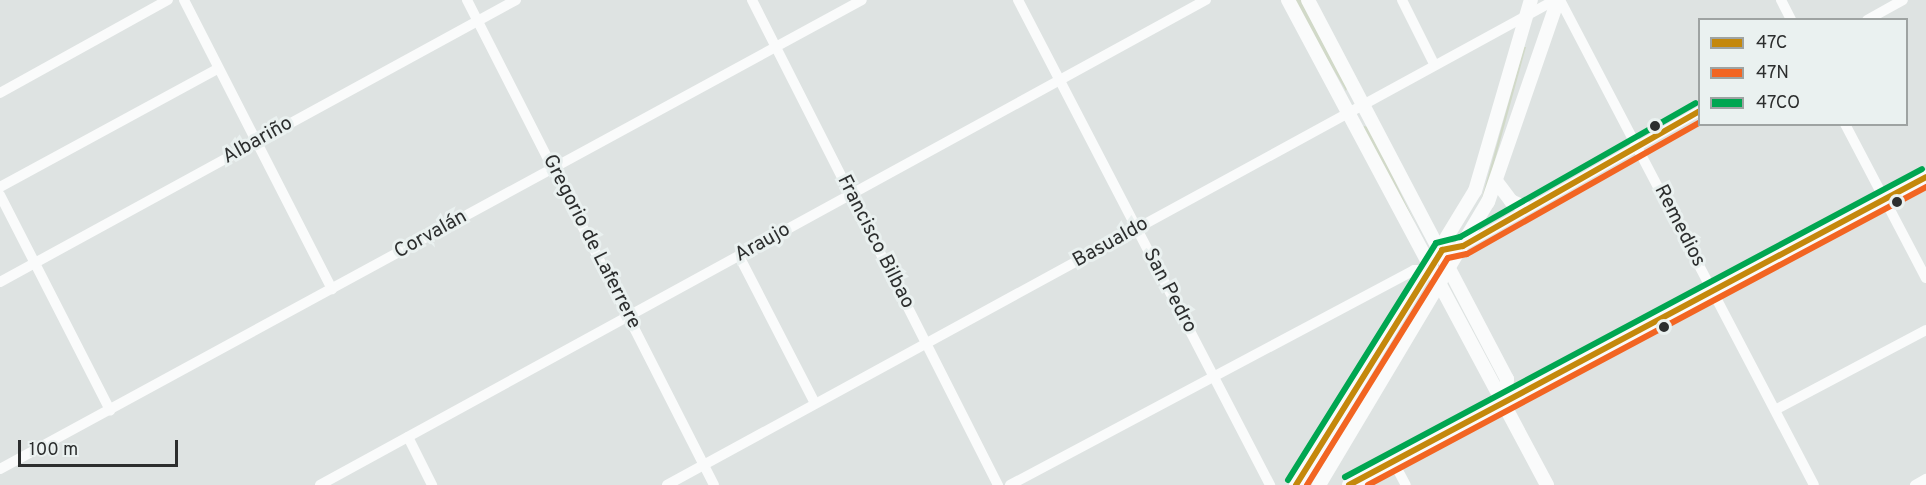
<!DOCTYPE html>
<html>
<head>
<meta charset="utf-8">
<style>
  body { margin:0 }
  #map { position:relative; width:1926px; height:485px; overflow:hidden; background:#dee3e2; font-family:Overpass,sans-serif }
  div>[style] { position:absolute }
  .green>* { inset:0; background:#d1d9c8 }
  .minor>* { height:10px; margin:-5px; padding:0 5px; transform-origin:5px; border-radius:5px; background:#fafbfb }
  .tertiary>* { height:14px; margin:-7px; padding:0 7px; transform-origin:7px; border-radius:7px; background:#fafbfb }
  .bus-1>* { height:6px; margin:-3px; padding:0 3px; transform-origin:3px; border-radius:3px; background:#c4880c }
  .bus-2>* { height:6px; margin:-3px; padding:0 3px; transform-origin:3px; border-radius:3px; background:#f26522 }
  .bus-3>* { height:6px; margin:-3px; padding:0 3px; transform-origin:3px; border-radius:3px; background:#00a651 }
  .dots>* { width:16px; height:16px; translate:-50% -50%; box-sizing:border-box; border:3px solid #eaf1f0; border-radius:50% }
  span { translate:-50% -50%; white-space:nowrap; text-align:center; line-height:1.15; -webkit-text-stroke:6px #eaf1f0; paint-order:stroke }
  .street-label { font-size:20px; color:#2c2e2e }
  .legend { position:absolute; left:1698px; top:18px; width:210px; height:108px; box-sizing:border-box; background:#eaf1f0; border:2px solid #9ea3a2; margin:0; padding:8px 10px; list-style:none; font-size:18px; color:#2c2e2e }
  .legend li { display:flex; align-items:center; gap:12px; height:30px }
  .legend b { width:30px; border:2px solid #9ea3a2 }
  .scale { position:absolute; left:18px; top:440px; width:160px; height:27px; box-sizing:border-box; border:3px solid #2c2e2e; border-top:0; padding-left:8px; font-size:18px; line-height:21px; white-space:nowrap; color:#2c2e2e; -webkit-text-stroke:4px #eaf1f0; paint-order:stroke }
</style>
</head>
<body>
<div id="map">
  <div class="green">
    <i style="clip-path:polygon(1292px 0,1302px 0,1348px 86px,1346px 91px)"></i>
    <i style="clip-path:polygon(1526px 47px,1484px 200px,1481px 201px,1524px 47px)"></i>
    <i style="clip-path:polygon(1364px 126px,1369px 127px,1415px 223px,1362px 128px)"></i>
    <i style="clip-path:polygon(1424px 295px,1426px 299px,1306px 485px)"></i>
  </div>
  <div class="minor">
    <i style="left:184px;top:0;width:325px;rotate:62.9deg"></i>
    <i style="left:467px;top:0;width:544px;rotate:63.01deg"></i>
    <i style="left:752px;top:0;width:544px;rotate:63.11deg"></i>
    <i style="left:1018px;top:0;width:547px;rotate:62.54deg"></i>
    <i style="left:1402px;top:0;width:72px;rotate:63.4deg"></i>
    <i style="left:1560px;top:0;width:547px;rotate:62.36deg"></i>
    <i style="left:1781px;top:0;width:22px;rotate:63deg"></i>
    <i style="left:1867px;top:20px;width:41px;rotate:-29.1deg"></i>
    <i style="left:0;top:93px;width:192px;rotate:-29deg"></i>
    <i style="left:1845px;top:124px;width:174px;rotate:62.3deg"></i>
    <i style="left:0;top:187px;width:247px;rotate:-28.5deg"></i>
    <i style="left:0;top:195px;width:242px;rotate:62.9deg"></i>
    <i style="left:1442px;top:250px;width:21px;rotate:-11deg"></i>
    <i style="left:1463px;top:246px;width:273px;rotate:-29.7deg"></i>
    <i style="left:739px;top:256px;width:165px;rotate:62.7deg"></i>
    <i style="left:0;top:282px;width:588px;rotate:-28.66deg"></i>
    <i style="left:1775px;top:410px;width:171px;rotate:-27.9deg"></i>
    <i style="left:408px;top:437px;width:54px;rotate:63.4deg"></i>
    <i style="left:1393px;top:461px;width:27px;rotate:62deg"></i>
    <i style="left:0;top:469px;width:981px;rotate:-28.55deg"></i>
    <i style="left:320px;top:485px;width:1010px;rotate:-28.7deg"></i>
    <i style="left:667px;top:485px;width:1012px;rotate:-28.64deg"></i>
    <i style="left:1010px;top:485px;width:458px;rotate:-28deg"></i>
    <i style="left:1414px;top:270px;width:16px"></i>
    <i style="left:1915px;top:485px;width:13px;rotate:-29deg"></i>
  </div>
  <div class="tertiary">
    <i style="left:1288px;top:0;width:550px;rotate:61.9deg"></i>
    <i style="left:1308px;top:0;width:428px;rotate:62.3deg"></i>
    <i style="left:1507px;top:379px;width:22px;rotate:95deg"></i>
    <i style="left:1496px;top:181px;width:25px;rotate:53deg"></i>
    <i style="left:1511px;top:201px;width:14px;rotate:25deg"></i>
    <i style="left:1296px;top:485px;width:344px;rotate:-58.7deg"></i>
    <i style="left:1475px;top:191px;width:199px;rotate:-73.7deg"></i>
    <i style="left:1319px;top:485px;width:330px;rotate:-59.2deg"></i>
    <i style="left:1488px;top:202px;width:214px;rotate:-70.9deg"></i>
    <i style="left:1349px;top:485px;width:654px;rotate:-28.09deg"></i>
  </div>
  <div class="bus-1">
    <i style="left:1296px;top:485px;width:277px;rotate:-58.1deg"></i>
    <i style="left:1442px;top:250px;width:21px;rotate:-11deg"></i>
    <i style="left:1463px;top:246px;width:273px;rotate:-29.7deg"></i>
    <i style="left:1349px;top:485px;width:654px;rotate:-28.09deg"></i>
  </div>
  <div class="bus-2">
    <i style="left:1307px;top:485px;width:267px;rotate:-58.2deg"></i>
    <i style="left:1448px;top:258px;width:19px;rotate:-12deg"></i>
    <i style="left:1467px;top:254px;width:268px;rotate:-29.5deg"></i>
    <i style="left:1368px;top:485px;width:633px;rotate:-28.1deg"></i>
  </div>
  <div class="bus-3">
    <i style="left:1345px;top:477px;width:654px;rotate:-28.09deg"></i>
    <i style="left:1288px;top:480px;width:279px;rotate:-58deg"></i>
    <i style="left:1436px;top:243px;width:25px;rotate:-14deg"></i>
    <i style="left:1460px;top:237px;width:271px;rotate:-29.6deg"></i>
  </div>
  <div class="dots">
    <i style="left:1655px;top:126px;background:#2c2e2e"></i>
    <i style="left:1897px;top:202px;background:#2c2e2e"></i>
    <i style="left:1664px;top:327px;background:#2c2e2e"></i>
  </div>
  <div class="street-label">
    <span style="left:258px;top:141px;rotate:-29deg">Albariño</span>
    <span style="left:1679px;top:226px;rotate:63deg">Remedios</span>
    <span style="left:431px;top:235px;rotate:-29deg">Corvalán</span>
    <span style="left:591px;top:242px;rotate:63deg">Gregorio de Laferrere</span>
    <span style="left:875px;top:242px;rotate:63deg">Francisco Bilbao</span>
    <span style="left:763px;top:243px;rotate:-29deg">Araujo</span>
    <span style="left:1111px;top:243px;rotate:-29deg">Basualdo</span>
    <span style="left:1169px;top:291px;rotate:62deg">San Pedro</span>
  </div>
  <ul class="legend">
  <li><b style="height:8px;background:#c4880c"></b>47C</li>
  <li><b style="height:8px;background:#f26522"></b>47N</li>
  <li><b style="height:8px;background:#00a651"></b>47CO</li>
  </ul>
  <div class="scale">100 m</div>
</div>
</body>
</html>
